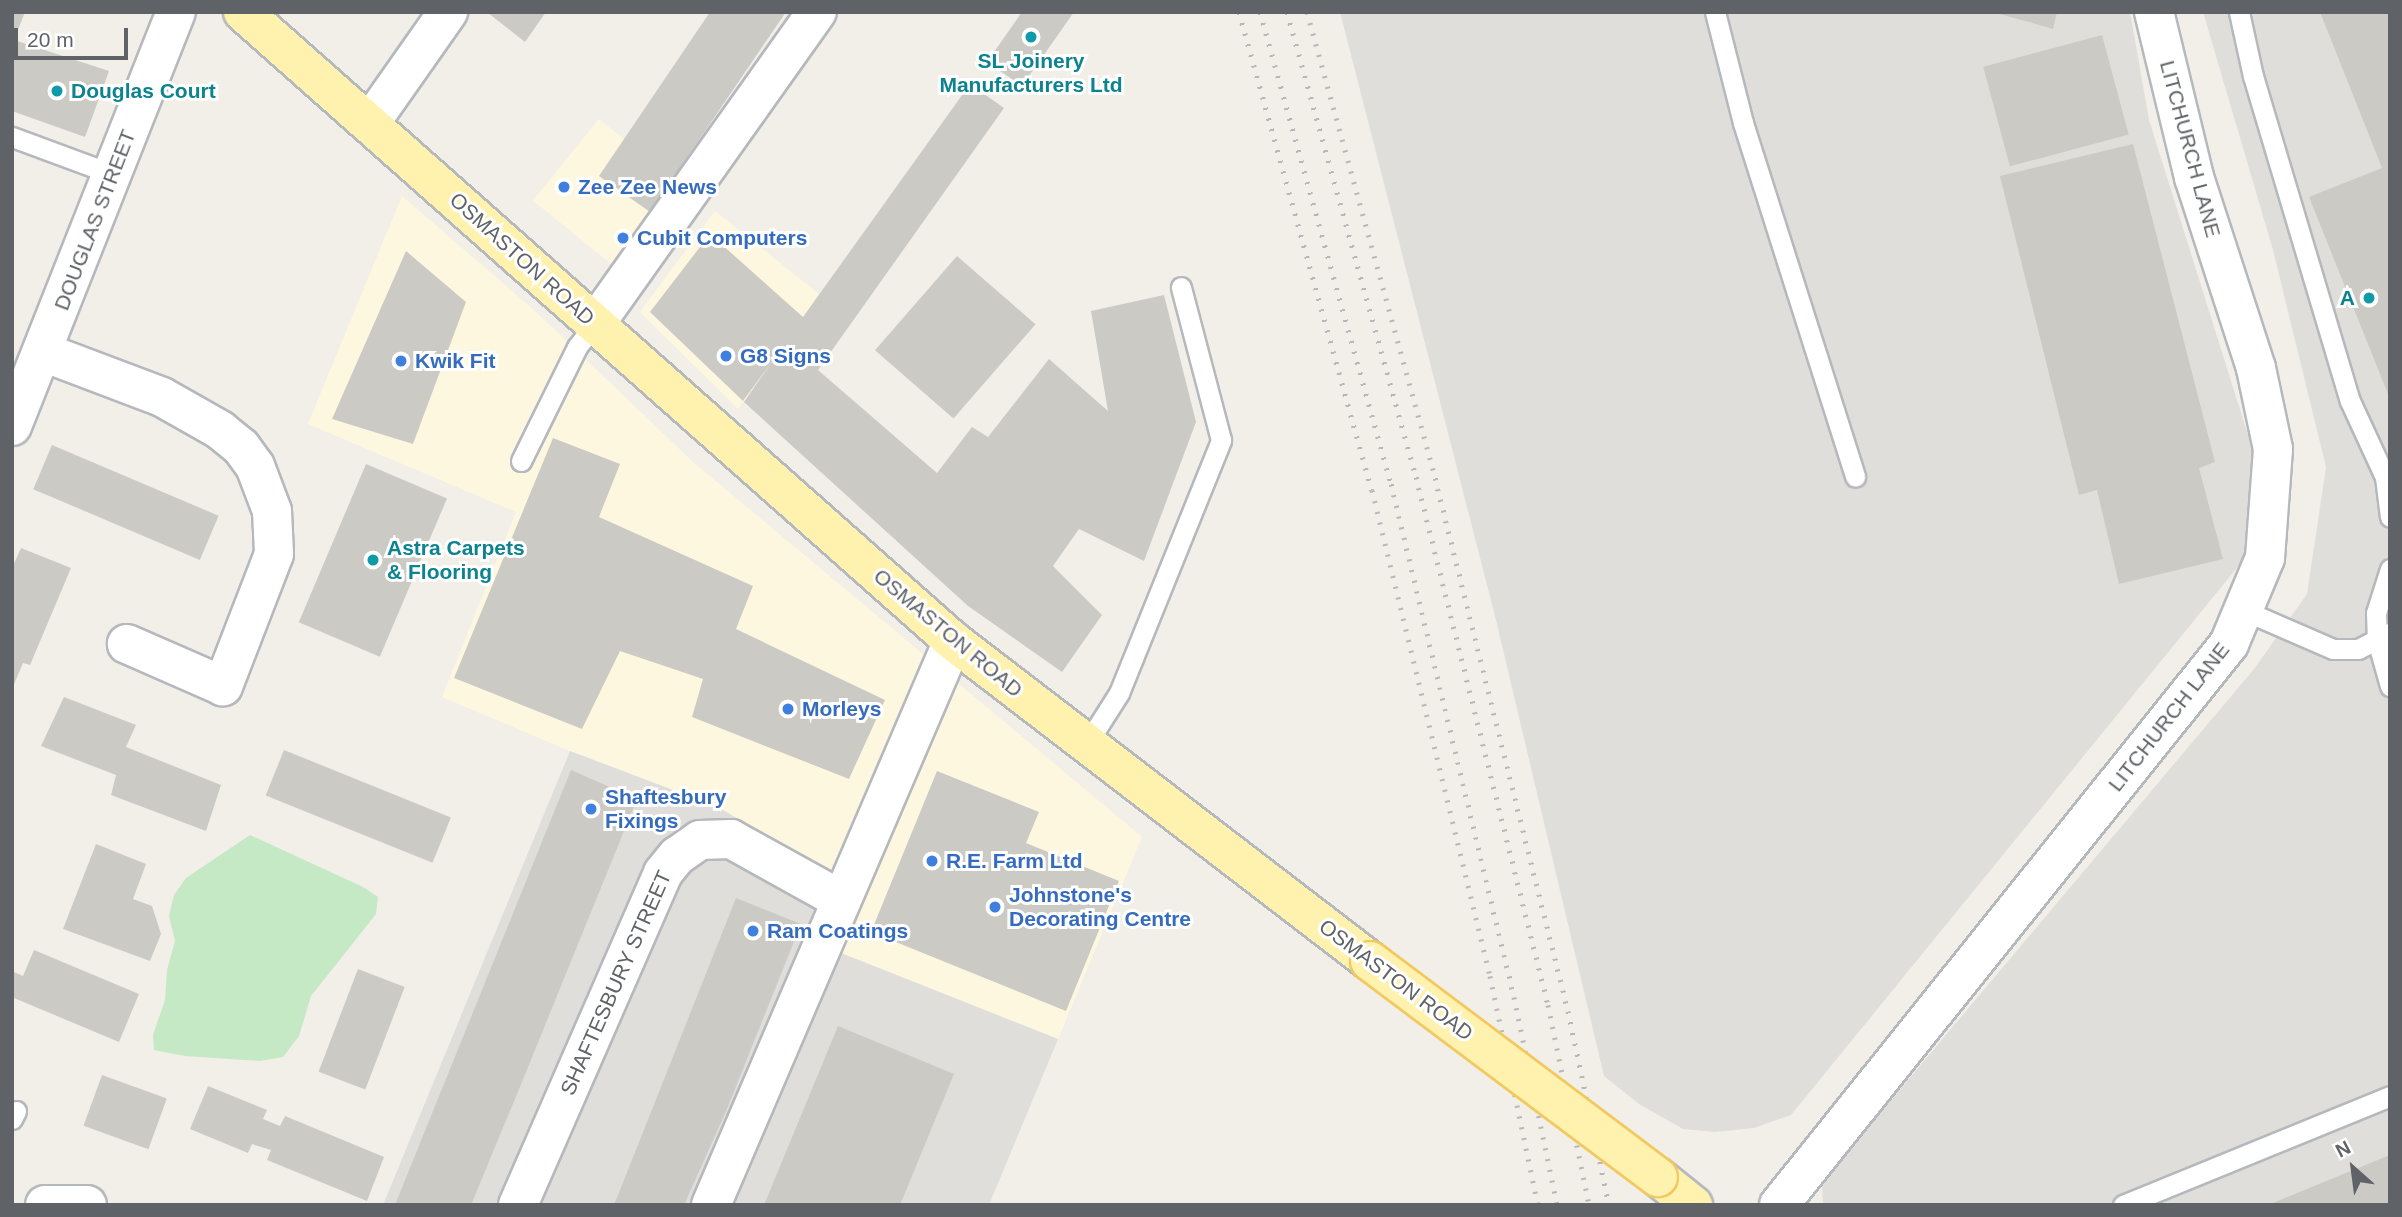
<!DOCTYPE html>
<html>
<head>
<meta charset="utf-8">
<style>
  body { margin:0 }
  #map { position:relative; width:2402px; height:1217px; overflow:hidden; background:#f1efe8; font-family:Arial,sans-serif }
  div>[style] { position:absolute }
  .commercial>* { inset:0; background:#fef7e0; transform-origin:0 0 }
  .industrial>* { inset:0; background:#e0deda }
  .green>* { inset:0; background:#c5e8c5 }
  .building>* { inset:0; background:#cccac5; transform-origin:0 0 }
  .roads { filter:drop-shadow(2px 0 #b5b8bc) drop-shadow(-2px 0 #b5b8bc) drop-shadow(0 2px #b5b8bc) drop-shadow(0 -2px #b5b8bc) }
  .service>* { height:19px; margin:-9.5px; padding:0 9.5px; transform-origin:9.5px; border-radius:9.5px; background:#fff }
  .minor>* { height:38px; margin:-19px; padding:0 19px; transform-origin:19px; border-radius:19px; background:#fff }
  .tertiary>* { height:38px; margin:-19px; padding:0 19px; transform-origin:19px; border-radius:19px; background:#fff }
  .primary>* { height:38px; margin:-19px; padding:0 19px; transform-origin:19px; border-radius:19px; background:#fff2af }
  .rail>* { height:5px; margin-top:-2.5px; transform-origin:0; background:repeating-linear-gradient(90deg,#b6b7b8 0 2px,transparent 0 11px) }
  .bridges { filter:drop-shadow(2px 0 #f2c960) drop-shadow(-2px 0 #f2c960) drop-shadow(0 2px #f2c960) drop-shadow(0 -2px #f2c960) }
  .primary-bridge>* { height:38px; margin:-19px; padding:0 19px; transform-origin:19px; border-radius:19px; background:#fff2af }
  .dots>* { width:19px; height:19px; translate:-50% -50%; box-sizing:border-box; border:4px solid #fff; border-radius:50% }
  span { translate:-50% -50%; white-space:nowrap; text-align:center; line-height:1.15; -webkit-text-stroke:6px #fff; paint-order:stroke }
  .culture-label { font-size:21px; color:#0d838f; font-weight:700 }
  .left { translate:0 -50%; text-align:left }
  .right { translate:-100% -50%; text-align:right }
  .street-label { font-size:21px; color:#5f6368 }
  .shop-label { font-size:21px; color:#366cbe; font-weight:700 }
  .frame { position:absolute; inset:0; border:14px solid #5f6368; pointer-events:none }
  .north { position:absolute; left:2318px; top:1133px; width:70px; height:70px; -webkit-text-stroke:5px #fff; paint-order:stroke; rotate:332deg; font-size:19px; font-weight:700; line-height:28px; text-align:center; color:#5f6368 }
  .north::after { content:''; display:block; margin:auto; width:24px; height:32px; background:#5f6368; clip-path:polygon(50% 0,100% 100%,50% 72%,0 100%) }
  .scale { position:absolute; left:14px; top:28px; width:114px; height:32px; box-sizing:border-box; border:4px solid #5f6368; border-top:0; padding-left:9px; font-size:21px; line-height:24px; white-space:nowrap; color:#5f6368; -webkit-text-stroke:5px #fff; paint-order:stroke }
</style>
</head>
<body>
<div id="map">
  <div class="commercial">
    <i style="left:599px;top:119px;width:104px;height:105px;rotate:39deg"></i>
    <i style="clip-path:polygon(402px 196px,535px 311px,693px 462px,1142px 837px,1058px 1039px,841px 953px,863px 894px,718px 807px,570px 751px,442px 697px,516px 512px,308px 424px)"></i>
    <i style="clip-path:polygon(715px 211px,819px 294px,738px 409px,640px 312px)"></i>
  </div>
  <div class="industrial">
    <i style="clip-path:polygon(1340px 12px,2130px 12px,2149px 120px,2254px 454px,2245px 558px,1791px 1115px,1754px 1128px,1715px 1132px,1683px 1129px,1639px 1104px,1604px 1076px,1496px 620px)"></i>
    <i style="clip-path:polygon(2203px 12px,2390px 12px,2390px 1205px,1823px 1205px,1822px 1182px,2254px 669px,2307px 594px,2326px 467px,2273px 250px)"></i>
    <i style="clip-path:polygon(570px 751px,718px 807px,863px 894px,841px 953px,1058px 1039px,989px 1205px,383px 1205px)"></i>
  </div>
  <div class="green">
    <i style="clip-path:polygon(250px 835px,363px 887px,378px 897px,376px 914px,311px 996px,299px 1036px,283px 1057px,260px 1061px,185px 1056px,154px 1050px,153px 1035px,165px 1000px,167px 970px,175px 941px,169px 916px,174px 895px,186px 878px)"></i>
  </div>
  <div class="building">
    <i style="clip-path:polygon(12px 12px,25px 12px,14px 40px,109px 71px,85px 137px,12px 111px)"></i>
    <i style="clip-path:polygon(487px 12px,546px 12px,525px 42px)"></i>
    <i style="clip-path:polygon(710px 12px,786px 12px,650px 212px,599px 176px)"></i>
    <i style="clip-path:polygon(1022px 12px,1074px 12px,1022px 86px,987px 62px)"></i>
    <i style="clip-path:polygon(1993px 12px,2057px 12px,2053px 29px)"></i>
    <i style="clip-path:polygon(2320px 12px,2390px 12px,2390px 399px,2309px 197px,2382px 168px)"></i>
    <i style="left:2102px;top:35px;width:103px;height:123px;rotate:75deg"></i>
    <i style="clip-path:polygon(970px 84px,1004px 108px,818px 370px,937px 473px,972px 427px,988px 437px,1049px 359px,1108px 411px,1091px 311px,1164px 295px,1196px 422px,1144px 561px,1079px 529px,1053px 566px,1102px 615px,1062px 672px,968px 606px,744px 402px,774px 359px,743px 401px,650px 312px,710px 234px,803px 317px)"></i>
    <i style="clip-path:polygon(2133px 144px,2215px 462px,2199px 468px,2223px 559px,2119px 584px,2097px 490px,2079px 495px,2000px 176px)"></i>
    <i style="clip-path:polygon(406px 251px,466px 302px,413px 444px,332px 419px)"></i>
    <i style="left:957px;top:256px;width:104px;height:125px;rotate:41deg"></i>
    <i style="clip-path:polygon(553px 438px,620px 464px,599px 517px,753px 586px,736px 629px,885px 700px,849px 779px,692px 717px,703px 679px,620px 651px,582px 729px,454px 678px)"></i>
    <i style="left:52px;top:445px;width:181px;height:48px;rotate:23deg"></i>
    <i style="left:366px;top:464px;width:88px;height:172px;rotate:23deg"></i>
    <i style="clip-path:polygon(21px 548px,71px 568px,30px 665px,23px 663px,12px 689px,12px 568px)"></i>
    <i style="clip-path:polygon(64px 697px,136px 725px,126px 747px,221px 785px,206px 831px,111px 795px,116px 775px,41px 746px)"></i>
    <i style="left:284px;top:750px;width:180px;height:49px;rotate:22deg"></i>
    <i style="clip-path:polygon(571px 770px,637px 799px,524px 1077px,471px 1205px,395px 1205px)"></i>
    <i style="clip-path:polygon(937px 771px,1039px 812px,1026px 843px,1119px 881px,1066px 1011px,871px 932px)"></i>
    <i style="clip-path:polygon(96px 844px,146px 864px,133px 899px,152px 906px,161px 934px,150px 961px,63px 929px)"></i>
    <i style="clip-path:polygon(736px 898px,801px 924px,727px 1109px,684px 1205px,614px 1205px)"></i>
    <i style="clip-path:polygon(34px 950px,139px 994px,119px 1042px,14px 998px,12px 1003px,12px 971px,23px 976px)"></i>
    <i style="left:358px;top:969px;width:50px;height:110px;rotate:21deg"></i>
    <i style="clip-path:polygon(838px 1026px,954px 1074px,900px 1205px,764px 1205px)"></i>
    <i style="left:102px;top:1075px;width:69px;height:54px;rotate:20deg"></i>
    <i style="clip-path:polygon(208px 1086px,267px 1110px,263px 1119px,280px 1126px,285px 1116px,384px 1157px,367px 1201px,267px 1160px,271px 1150px,252px 1144px,248px 1153px,190px 1129px)"></i>
    <i style="clip-path:polygon(2390px 1155px,2390px 1205px,2268px 1205px)"></i>
  </div>
  <div class="roads">
    <div class="service">
      <i style="left:1715px;top:12px;width:114px;rotate:75.8deg"></i>
      <i style="left:1743px;top:123px;width:371px;rotate:72.4deg"></i>
      <i style="left:2239px;top:12px;width:66px;rotate:77.7deg"></i>
      <i style="left:2253px;top:76px;width:339px;rotate:73.4deg"></i>
      <i style="left:2350px;top:401px;width:84px;rotate:65.3deg"></i>
      <i style="left:2385px;top:477px;width:40px;rotate:82.9deg"></i>
      <i style="left:12px;top:137px;width:107px;rotate:20.3deg"></i>
      <i style="left:521px;top:461px;width:127px;rotate:-63.8deg"></i>
      <i style="left:577px;top:347px;width:29px;rotate:-52deg"></i>
      <i style="left:2390px;top:569px;width:46px;rotate:107.7deg"></i>
      <i style="left:2376px;top:613px;width:27px;rotate:88deg"></i>
      <i style="left:2377px;top:640px;width:48px;rotate:74.2deg"></i>
      <i style="left:2243px;top:610px;width:98px;rotate:23.4deg"></i>
      <i style="left:2333px;top:649px;width:25px"></i>
      <i style="left:2358px;top:649px;width:36px;rotate:-27deg"></i>
      <i style="left:1086px;top:745px;width:62px;rotate:-57.6deg"></i>
      <i style="left:1119px;top:693px;width:273px;rotate:-68deg"></i>
      <i style="left:1221px;top:440px;width:158px;rotate:-104.7deg"></i>
      <i style="left:12px;top:1119px;width:9px;rotate:-63deg"></i>
      <i style="left:2123px;top:1205px;width:288px;rotate:-22.2deg"></i>
    </div>
    <div class="minor">
      <i style="left:370px;top:123px;width:136px;rotate:-54.9deg"></i>
      <i style="left:595px;top:324px;width:383px;rotate:-54.6deg"></i>
      <i style="left:43px;top:352px;width:127px;rotate:20.7deg"></i>
      <i style="left:162px;top:397px;width:67px;rotate:29.6deg"></i>
      <i style="left:220px;top:430px;width:27px;rotate:39deg"></i>
      <i style="left:241px;top:447px;width:24px;rotate:54deg"></i>
      <i style="left:255px;top:466px;width:48px;rotate:69.3deg"></i>
      <i style="left:272px;top:511px;width:43px;rotate:87.3deg"></i>
      <i style="left:274px;top:554px;width:142px;rotate:111.1deg"></i>
      <i style="left:223px;top:686px;width:105px;rotate:-156.4deg"></i>
      <i style="left:45px;top:1205px;width:42px"></i>
      <i style="left:518px;top:1205px;width:362px;rotate:-66.4deg"></i>
      <i style="left:663px;top:873px;width:22px;rotate:-51deg"></i>
      <i style="left:677px;top:856px;width:28px;rotate:-35deg"></i>
      <i style="left:700px;top:840px;width:31px;rotate:-2deg"></i>
      <i style="left:731px;top:839px;width:126px;rotate:29deg"></i>
      <i style="left:711px;top:1205px;width:614px;rotate:-66.78deg"></i>
      <i style="left:1779px;top:1205px;width:719px;rotate:-51.27deg"></i>
      <i style="left:2229px;top:644px;width:93px;rotate:-67.3deg"></i>
      <i style="left:2265px;top:558px;width:109px;rotate:-85.8deg"></i>
      <i style="left:2273px;top:449px;width:83px;rotate:-101.9deg"></i>
      <i style="left:2256px;top:368px;width:201px;rotate:-108deg"></i>
      <i style="left:2194px;top:177px;width:170px;rotate:-103.6deg"></i>
    </div>
    <div class="tertiary">
      <i style="left:12px;top:426px;width:445px;rotate:-68.4deg"></i>
    </div>
    <div class="primary">
      <i style="left:243px;top:12px;width:949px;rotate:41.54deg"></i>
      <i style="left:953px;top:641px;width:526px;rotate:37.5deg"></i>
      <i style="left:1658px;top:1177px;width:45px;rotate:38.7deg"></i>
    </div>
  </div>
  <div class="rail">
    <i style="left:1239px;top:12px;width:496px;rotate:74.5deg"></i>
    <i style="left:1372px;top:490px;width:500px;rotate:76.35deg"></i>
    <i style="left:1490px;top:976px;width:234px;rotate:78.2deg"></i>
    <i style="left:1260px;top:12px;width:490px;rotate:74.5deg"></i>
    <i style="left:1391px;top:484px;width:528px;rotate:76.52deg"></i>
    <i style="left:1514px;top:997px;width:212px;rotate:78.3deg"></i>
    <i style="left:1287px;top:12px;width:483px;rotate:74.5deg"></i>
    <i style="left:1416px;top:477px;width:544px;rotate:75.96deg"></i>
    <i style="left:1548px;top:1005px;width:204px;rotate:78.4deg"></i>
    <i style="left:1307px;top:12px;width:483px;rotate:74.6deg"></i>
    <i style="left:1435px;top:478px;width:549px;rotate:75.99deg"></i>
    <i style="left:1568px;top:1011px;width:198px;rotate:78.1deg"></i>
  </div>
  <div class="bridges">
    <div class="primary-bridge">
      <i style="left:1370px;top:961px;width:360px;rotate:36.9deg"></i>
    </div>
  </div>
  <div class="dots">
    <i style="left:1031px;top:37px;background:#0f9aa8"></i>
    <i style="left:57px;top:91px;background:#0f9aa8"></i>
    <i style="left:564px;top:187px;background:#3f7fe0"></i>
    <i style="left:623px;top:238px;background:#3f7fe0"></i>
    <i style="left:2369px;top:298px;background:#0f9aa8"></i>
    <i style="left:726px;top:356px;background:#3f7fe0"></i>
    <i style="left:401px;top:361px;background:#3f7fe0"></i>
    <i style="left:373px;top:560px;background:#0f9aa8"></i>
    <i style="left:788px;top:709px;background:#3f7fe0"></i>
    <i style="left:591px;top:809px;background:#3f7fe0"></i>
    <i style="left:932px;top:861px;background:#3f7fe0"></i>
    <i style="left:995px;top:907px;background:#3f7fe0"></i>
    <i style="left:753px;top:931px;background:#3f7fe0"></i>
  </div>
  <div class="culture-label">
    <span style="left:1031px;top:73px">SL Joinery<br>Manufacturers Ltd</span>
    <span class="left" style="left:71px;top:91px">Douglas Court</span>
    <span class="right" style="left:2355px;top:298px">A</span>
    <span class="left" style="left:387px;top:560px">Astra Carpets<br>&amp; Flooring</span>
  </div>
  <div class="street-label">
    <span style="left:2190px;top:149px;rotate:75deg">LITCHURCH LANE</span>
    <span style="left:95px;top:220px;rotate:-69deg">DOUGLAS STREET</span>
    <span style="left:522px;top:259px;rotate:42deg">OSMASTON ROAD</span>
    <span style="left:948px;top:633px;rotate:40deg">OSMASTON ROAD</span>
    <span style="left:2169px;top:717px;rotate:-52deg">LITCHURCH LANE</span>
    <span style="left:1396px;top:980px;rotate:37deg">OSMASTON ROAD</span>
    <span style="left:616px;top:983px;rotate:-66deg">SHAFTESBURY STREET</span>
  </div>
  <div class="shop-label">
    <span class="left" style="left:578px;top:187px">Zee Zee News</span>
    <span class="left" style="left:637px;top:238px">Cubit Computers</span>
    <span class="left" style="left:740px;top:356px">G8 Signs</span>
    <span class="left" style="left:415px;top:361px">Kwik Fit</span>
    <span class="left" style="left:802px;top:709px">Morleys</span>
    <span class="left" style="left:605px;top:809px">Shaftesbury<br>Fixings</span>
    <span class="left" style="left:946px;top:861px">R.E. Farm Ltd</span>
    <span class="left" style="left:1009px;top:907px">Johnstone's<br>Decorating Centre</span>
    <span class="left" style="left:767px;top:931px">Ram Coatings</span>
  </div>
  <div class="frame"></div>
  <div class="north">N</div>
  <div class="scale">20 m</div>
</div>
</body>
</html>
